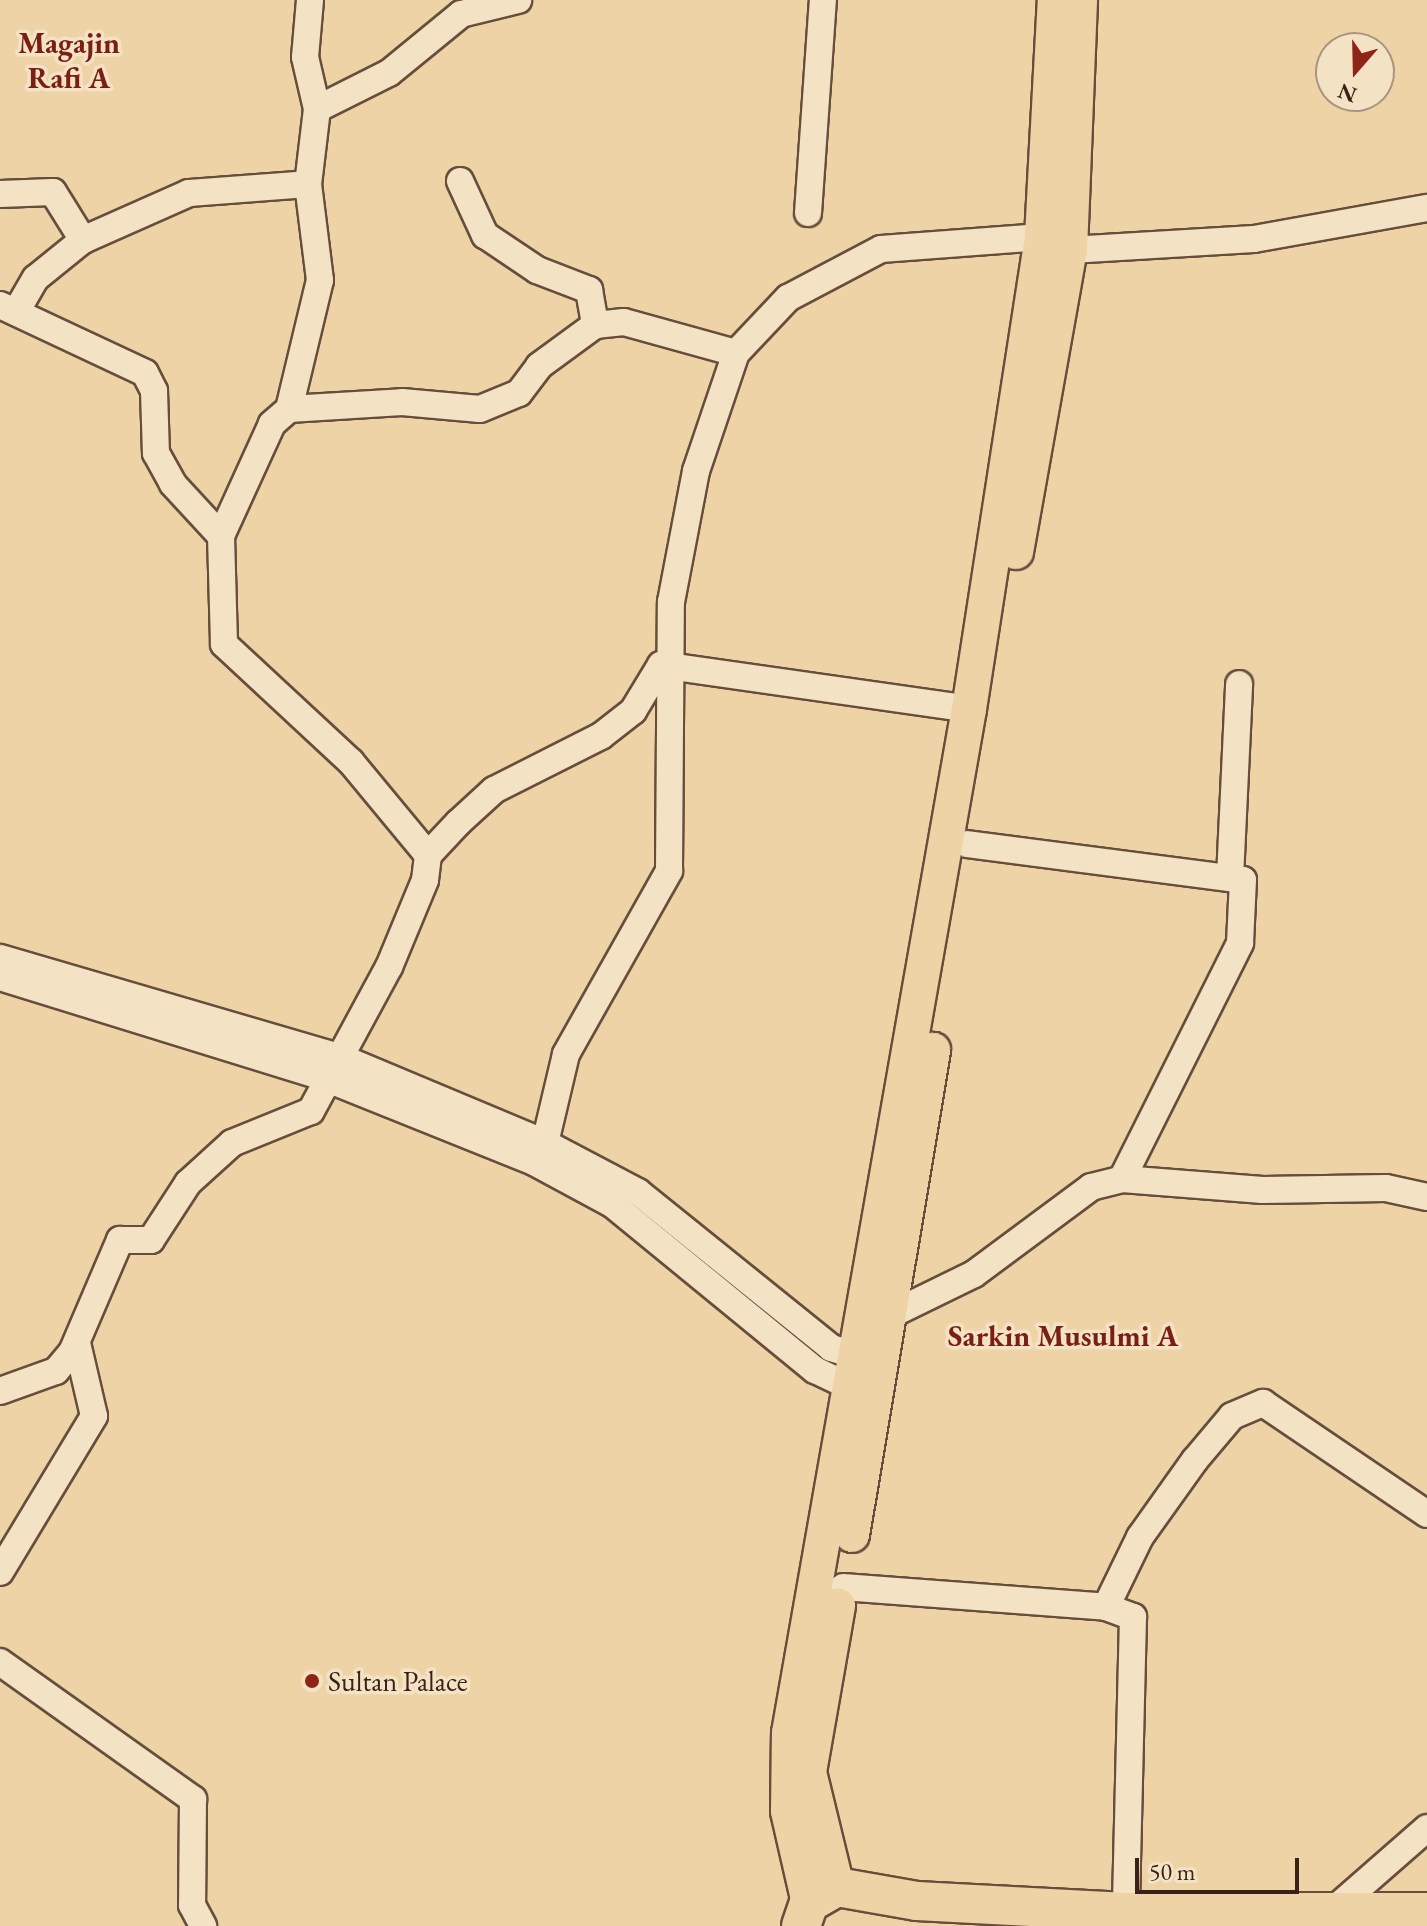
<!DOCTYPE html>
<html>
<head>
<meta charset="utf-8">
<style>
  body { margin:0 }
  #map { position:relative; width:1427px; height:1926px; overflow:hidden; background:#eed3a6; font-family:"EB Garamond",serif }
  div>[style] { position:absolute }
  .roads { filter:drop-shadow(2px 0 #674e3c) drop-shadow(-2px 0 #674e3c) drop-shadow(0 2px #674e3c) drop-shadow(0 -2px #674e3c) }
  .minor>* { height:26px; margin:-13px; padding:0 13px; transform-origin:13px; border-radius:13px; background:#f4e2c5 }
  .major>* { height:34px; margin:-17px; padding:0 17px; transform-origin:17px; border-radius:17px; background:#eed3a6 }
  .highway>* { height:38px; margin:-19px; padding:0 19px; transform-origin:19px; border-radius:19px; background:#eed3a6 }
  .dots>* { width:22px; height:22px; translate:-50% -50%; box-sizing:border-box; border:4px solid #f4e2c5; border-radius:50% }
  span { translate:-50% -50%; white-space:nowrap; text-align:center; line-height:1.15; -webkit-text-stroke:7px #f4e2c5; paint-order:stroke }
  .poi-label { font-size:28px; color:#3a2118 }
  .left { translate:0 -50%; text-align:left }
  .neighbourhood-label { font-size:30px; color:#7a1f14; font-weight:700 }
  .north { position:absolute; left:1315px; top:32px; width:80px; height:80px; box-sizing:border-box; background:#f4e2c5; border:2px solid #aa9580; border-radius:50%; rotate:200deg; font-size:22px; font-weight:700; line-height:32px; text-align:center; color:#3a2118 }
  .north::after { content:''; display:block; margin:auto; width:28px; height:36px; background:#8f2418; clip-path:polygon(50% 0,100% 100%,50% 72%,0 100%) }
  .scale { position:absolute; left:1135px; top:1858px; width:164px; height:36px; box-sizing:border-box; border:4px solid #3a2118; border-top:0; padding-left:10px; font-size:24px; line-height:28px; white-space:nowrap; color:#3a2118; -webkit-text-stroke:6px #f4e2c5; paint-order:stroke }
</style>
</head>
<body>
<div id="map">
  <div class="roads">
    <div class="minor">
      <i style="left:310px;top:0;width:57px;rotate:95deg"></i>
      <i style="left:305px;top:57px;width:53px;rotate:77deg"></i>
      <i style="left:317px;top:109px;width:76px;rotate:96.8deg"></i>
      <i style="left:308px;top:184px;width:97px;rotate:82.9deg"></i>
      <i style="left:320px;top:280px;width:133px;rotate:103.5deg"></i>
      <i style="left:289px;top:409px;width:23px;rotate:139deg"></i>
      <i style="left:272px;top:424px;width:123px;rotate:114.5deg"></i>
      <i style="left:221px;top:536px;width:108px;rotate:88.4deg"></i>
      <i style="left:224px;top:644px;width:173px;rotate:42.9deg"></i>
      <i style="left:351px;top:762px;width:121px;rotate:50.4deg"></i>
      <i style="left:317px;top:109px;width:80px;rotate:-26.6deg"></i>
      <i style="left:389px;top:73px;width:93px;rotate:-39.3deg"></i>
      <i style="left:461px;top:14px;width:59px;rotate:-13.8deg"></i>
      <i style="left:460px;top:181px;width:60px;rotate:65.2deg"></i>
      <i style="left:485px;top:235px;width:63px;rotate:33.9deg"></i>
      <i style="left:537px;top:270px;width:56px;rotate:21deg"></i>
      <i style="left:589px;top:290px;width:36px;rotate:80deg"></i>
      <i style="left:0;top:194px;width:53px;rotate:-2.2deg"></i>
      <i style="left:53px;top:192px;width:57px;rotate:58deg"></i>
      <i style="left:808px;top:213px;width:214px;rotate:-86deg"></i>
      <i style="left:1070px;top:250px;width:184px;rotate:-3.4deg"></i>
      <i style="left:1254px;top:239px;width:176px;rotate:-10.2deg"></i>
      <i style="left:0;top:305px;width:160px;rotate:25.1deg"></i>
      <i style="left:145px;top:373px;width:20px;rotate:63deg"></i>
      <i style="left:154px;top:391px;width:62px;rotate:88.2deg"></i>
      <i style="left:156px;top:453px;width:35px;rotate:61deg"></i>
      <i style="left:173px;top:484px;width:71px;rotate:47.3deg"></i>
      <i style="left:16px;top:312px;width:39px;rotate:-60deg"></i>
      <i style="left:36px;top:278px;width:60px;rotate:-39deg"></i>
      <i style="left:83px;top:240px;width:116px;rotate:-23.9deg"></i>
      <i style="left:189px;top:193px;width:119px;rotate:-4.3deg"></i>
      <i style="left:289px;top:409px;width:113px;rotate:-3.5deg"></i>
      <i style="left:402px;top:402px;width:78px;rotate:5.1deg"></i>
      <i style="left:480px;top:409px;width:42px;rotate:-22.3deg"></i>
      <i style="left:519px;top:393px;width:34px;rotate:-53deg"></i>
      <i style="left:539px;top:366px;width:69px;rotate:-36.2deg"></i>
      <i style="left:595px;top:325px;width:29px;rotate:-6deg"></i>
      <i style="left:624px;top:322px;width:116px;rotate:15.5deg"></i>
      <i style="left:967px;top:844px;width:265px;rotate:7.4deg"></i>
      <i style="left:1230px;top:878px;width:194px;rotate:-87.3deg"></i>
      <i style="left:0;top:958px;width:356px;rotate:16.3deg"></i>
      <i style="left:342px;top:1058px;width:220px;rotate:22.7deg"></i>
      <i style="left:545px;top:1143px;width:105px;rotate:27.8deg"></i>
      <i style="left:638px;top:1192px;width:248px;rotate:38.9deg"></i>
      <i style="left:831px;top:1348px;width:42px;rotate:16.7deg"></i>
      <i style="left:0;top:977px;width:335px;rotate:17.2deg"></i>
      <i style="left:320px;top:1076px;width:231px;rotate:21.9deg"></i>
      <i style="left:534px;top:1162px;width:89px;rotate:28.3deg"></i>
      <i style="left:612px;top:1204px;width:262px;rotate:39.3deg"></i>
      <i style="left:815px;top:1370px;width:55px;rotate:25.6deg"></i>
      <i style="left:545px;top:1143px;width:91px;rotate:-76.7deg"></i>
      <i style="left:566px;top:1054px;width:210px;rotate:-60.6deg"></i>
      <i style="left:669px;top:871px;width:269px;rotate:-89.6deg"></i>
      <i style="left:671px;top:602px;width:133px;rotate:-79.2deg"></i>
      <i style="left:696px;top:471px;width:125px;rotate:-71.3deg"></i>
      <i style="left:736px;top:353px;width:76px;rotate:-46.6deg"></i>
      <i style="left:788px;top:298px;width:105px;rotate:-27.8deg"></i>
      <i style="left:881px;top:249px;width:161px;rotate:-4.3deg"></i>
      <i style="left:1122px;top:1179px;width:264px;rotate:-63.4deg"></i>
      <i style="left:1240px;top:943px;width:63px;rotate:-87.3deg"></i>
      <i style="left:1243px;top:880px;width:13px;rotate:-171deg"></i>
      <i style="left:890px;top:1315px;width:93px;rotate:-26deg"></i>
      <i style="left:974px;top:1274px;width:146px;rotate:-36.6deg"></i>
      <i style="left:1091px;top:1187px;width:32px;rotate:-14deg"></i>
      <i style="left:1122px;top:1179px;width:141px;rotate:4.5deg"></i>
      <i style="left:1263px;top:1190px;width:123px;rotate:-0.9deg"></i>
      <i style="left:1386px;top:1188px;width:42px;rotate:12.4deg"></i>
      <i style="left:0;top:1391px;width:59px;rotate:-19.7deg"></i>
      <i style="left:56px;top:1371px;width:25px;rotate:-50deg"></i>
      <i style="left:72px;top:1352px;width:122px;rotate:-66.8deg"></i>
      <i style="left:120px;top:1240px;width:31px"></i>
      <i style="left:151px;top:1240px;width:68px;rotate:-57deg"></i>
      <i style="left:188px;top:1183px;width:59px;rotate:-42.3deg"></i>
      <i style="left:232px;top:1143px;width:85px;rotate:-22.1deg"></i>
      <i style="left:311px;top:1111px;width:164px;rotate:-61.6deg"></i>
      <i style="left:389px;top:967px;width:94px;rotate:-67.5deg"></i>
      <i style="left:425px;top:880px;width:25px;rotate:-83deg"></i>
      <i style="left:428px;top:855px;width:44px;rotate:-46.8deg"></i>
      <i style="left:458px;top:823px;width:49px;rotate:-42.5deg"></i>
      <i style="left:494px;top:790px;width:120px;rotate:-26.8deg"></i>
      <i style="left:601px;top:736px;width:41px;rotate:-38deg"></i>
      <i style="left:633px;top:711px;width:54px;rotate:-58.7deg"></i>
      <i style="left:661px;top:665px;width:311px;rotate:8.1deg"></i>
      <i style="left:0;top:1572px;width:182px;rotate:-58.9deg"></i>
      <i style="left:94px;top:1416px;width:75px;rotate:-103.1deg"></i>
      <i style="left:843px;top:1587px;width:264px;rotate:4.3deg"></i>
      <i style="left:1106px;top:1607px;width:29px;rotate:20deg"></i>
      <i style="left:1133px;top:1617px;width:295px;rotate:91.4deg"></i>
      <i style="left:1106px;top:1607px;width:78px;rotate:-64.1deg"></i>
      <i style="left:1140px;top:1537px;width:95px;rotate:-54.5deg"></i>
      <i style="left:1195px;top:1460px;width:57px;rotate:-49.9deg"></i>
      <i style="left:1232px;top:1416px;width:34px;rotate:-23deg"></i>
      <i style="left:1263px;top:1403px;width:198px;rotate:34.1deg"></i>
      <i style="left:0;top:1662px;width:237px;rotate:35.4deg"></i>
      <i style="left:193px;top:1799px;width:106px;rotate:90.5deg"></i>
      <i style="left:192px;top:1905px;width:24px;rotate:62deg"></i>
      <i style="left:1330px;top:1913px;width:129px;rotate:-41.2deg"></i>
    </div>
    <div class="major">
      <i style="left:1016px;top:552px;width:307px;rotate:-79.9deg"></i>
      <i style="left:1070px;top:250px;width:250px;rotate:-87.7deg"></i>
      <i style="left:852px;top:1535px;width:492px;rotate:-80.5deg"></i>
      <i style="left:837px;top:1887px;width:118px;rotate:-103.7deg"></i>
      <i style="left:809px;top:1772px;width:169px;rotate:-80.1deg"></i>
      <i style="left:809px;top:1903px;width:94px;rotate:-102.9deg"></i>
      <i style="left:788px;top:1811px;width:78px;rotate:-89.3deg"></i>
      <i style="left:789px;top:1733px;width:1040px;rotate:-80.03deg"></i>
      <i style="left:969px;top:709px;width:478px;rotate:-81.2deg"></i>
      <i style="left:1042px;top:237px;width:237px;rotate:-86.9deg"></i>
    </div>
    <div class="highway">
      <i style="left:801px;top:1926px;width:24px;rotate:-71deg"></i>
      <i style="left:809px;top:1903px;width:32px;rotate:-30deg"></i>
      <i style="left:837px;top:1887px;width:81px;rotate:9.9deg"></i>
      <i style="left:917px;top:1901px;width:209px;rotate:3deg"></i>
      <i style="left:1126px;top:1912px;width:301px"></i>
    </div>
  </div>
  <div class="dots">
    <i style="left:312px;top:1681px;background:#8f2418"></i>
  </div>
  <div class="poi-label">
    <span class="left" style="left:328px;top:1681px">Sultan Palace</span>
  </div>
  <div class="neighbourhood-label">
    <span style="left:69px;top:60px">Magajin<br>Rafi A</span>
    <span style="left:1063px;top:1336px">Sarkin Musulmi A</span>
  </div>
  <div class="north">N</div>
  <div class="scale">50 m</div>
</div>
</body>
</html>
